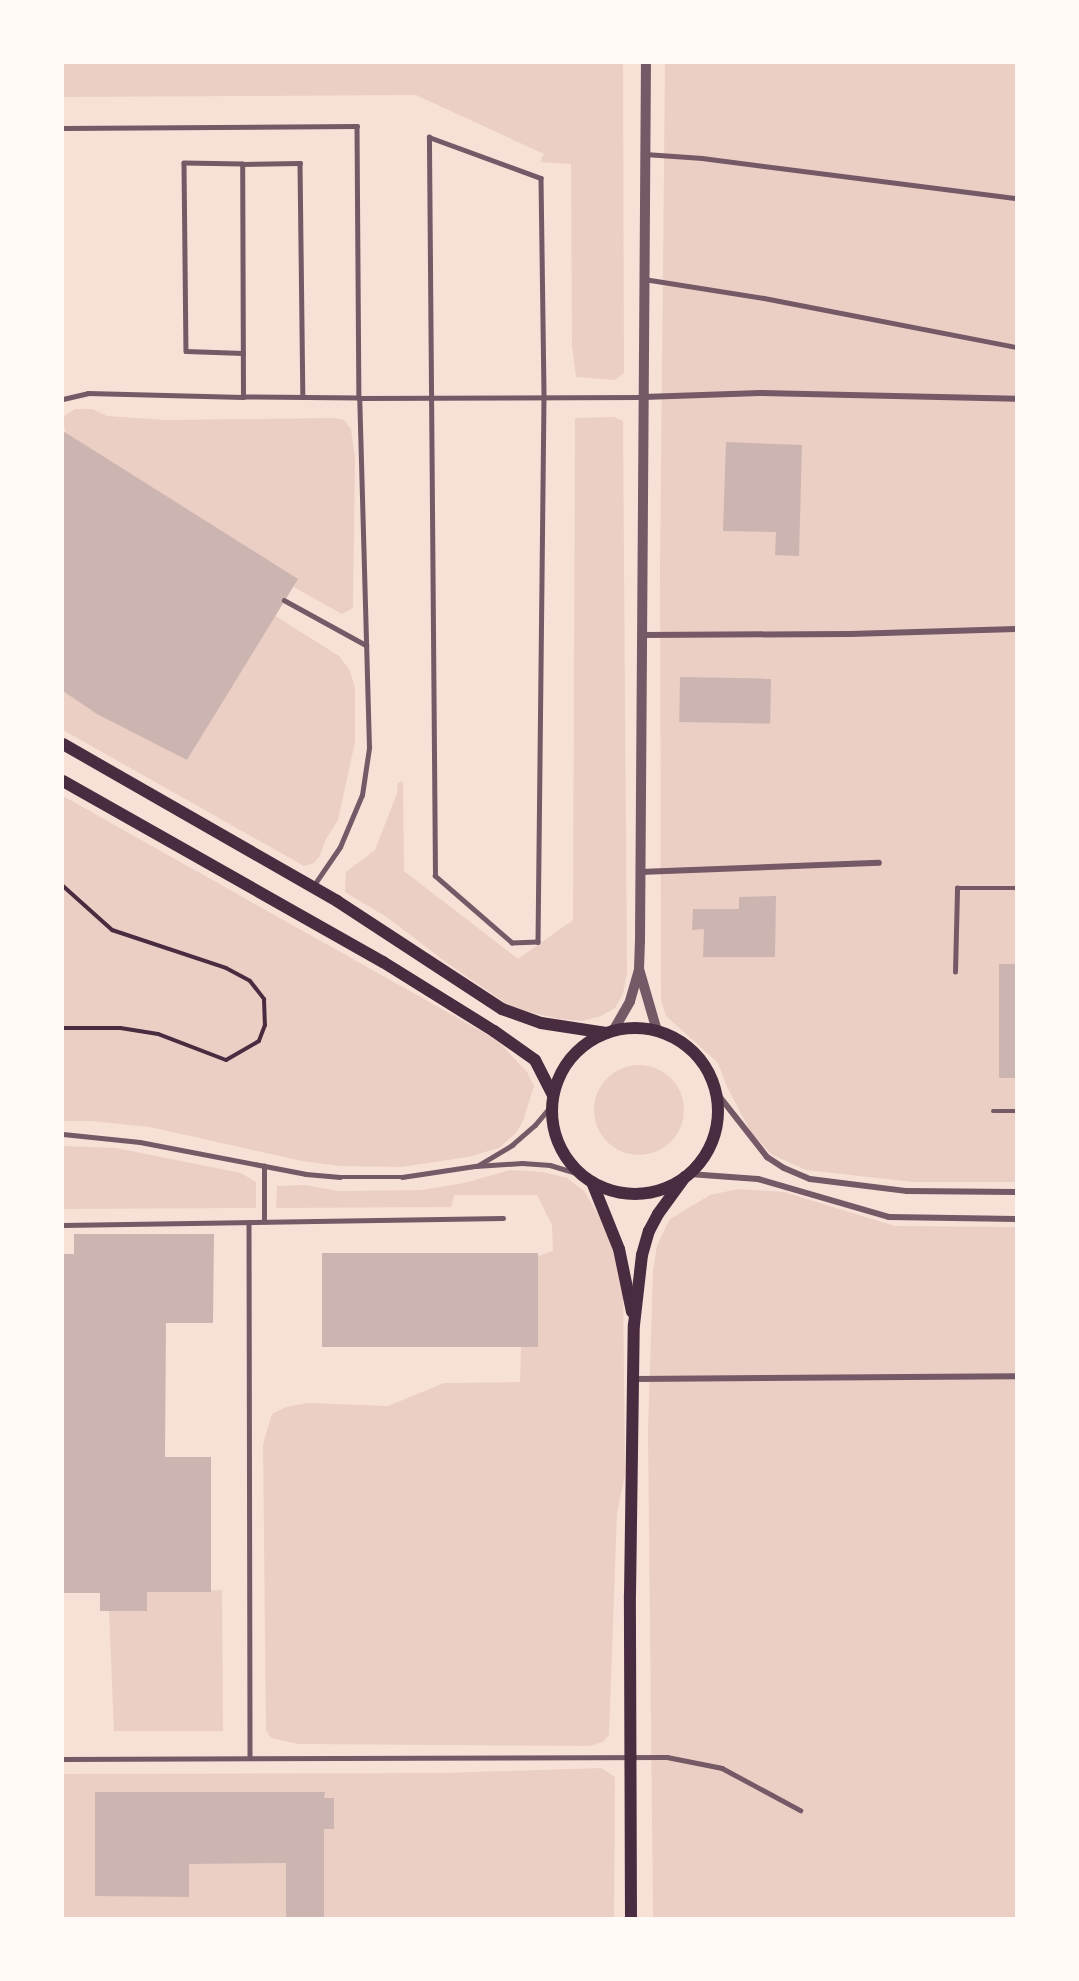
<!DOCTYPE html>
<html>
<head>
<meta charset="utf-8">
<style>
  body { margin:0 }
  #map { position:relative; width:1079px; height:1981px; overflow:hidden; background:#f7e1d7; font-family:Overpass,sans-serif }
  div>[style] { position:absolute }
  .green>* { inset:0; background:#ebcfc5 }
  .round { border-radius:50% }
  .building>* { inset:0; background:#ccb4b1; transform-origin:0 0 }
  .path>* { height:4px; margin:-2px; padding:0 2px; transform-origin:2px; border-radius:2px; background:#4a2c40 }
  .service>* { height:4.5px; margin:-2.25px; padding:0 2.25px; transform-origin:2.25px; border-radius:2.25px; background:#755966 }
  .minor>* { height:6px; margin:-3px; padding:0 3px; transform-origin:3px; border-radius:3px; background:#755966 }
  .tertiary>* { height:10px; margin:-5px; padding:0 5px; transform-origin:5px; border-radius:5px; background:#755966 }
  .secondary>* { height:12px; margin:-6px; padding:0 6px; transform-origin:6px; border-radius:6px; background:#4a2c40 }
  .secondary>.ring { margin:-6px; padding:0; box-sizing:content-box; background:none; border:12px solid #4a2c40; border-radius:50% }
  span { translate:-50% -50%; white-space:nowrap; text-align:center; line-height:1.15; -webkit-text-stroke:4.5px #fffaf5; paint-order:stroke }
  .frame { position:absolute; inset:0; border:64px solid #fffaf5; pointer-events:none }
</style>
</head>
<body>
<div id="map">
  <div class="green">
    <i style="clip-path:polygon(63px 63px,623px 63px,624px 373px,615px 380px,576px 377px,572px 345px,571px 164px,540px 162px,544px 154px,416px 95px,63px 97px)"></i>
    <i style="clip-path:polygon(665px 63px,1016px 63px,1016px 1182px,913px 1182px,806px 1170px,771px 1154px,751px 1132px,727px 1087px,718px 1063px,666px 1016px,661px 1000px,660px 566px)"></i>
    <i style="clip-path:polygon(75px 409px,92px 409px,107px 416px,165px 420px,333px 418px,344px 420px,351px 429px,355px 458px,353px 608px,342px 614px,292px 586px,65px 432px,63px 417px)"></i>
    <i style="clip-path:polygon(614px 417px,623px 421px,627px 973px,623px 994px,615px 1008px,601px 1016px,583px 1021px,559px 1019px,513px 1008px,447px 963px,388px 918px,345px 892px,346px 872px,375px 850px,397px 793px,398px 783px,403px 781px,404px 871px,518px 959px,573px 920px,575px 418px)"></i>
    <i style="clip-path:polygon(274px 615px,339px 656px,349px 669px,355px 687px,355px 742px,338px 820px,325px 841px,320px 856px,314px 863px,304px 866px,63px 730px,63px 684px,187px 760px)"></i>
    <i style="clip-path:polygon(63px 796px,497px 1040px,527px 1072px,534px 1086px,523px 1121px,516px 1133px,499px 1148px,468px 1157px,401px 1167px,339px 1166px,302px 1161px,150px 1127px,90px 1121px,63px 1121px)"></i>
    <i class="round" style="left:594px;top:1065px;width:90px;height:90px"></i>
    <i style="clip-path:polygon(63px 1146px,116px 1148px,241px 1173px,256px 1182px,256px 1208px,63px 1209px)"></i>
    <i style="clip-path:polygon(510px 1170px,543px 1172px,567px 1178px,585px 1192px,604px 1225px,623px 1280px,625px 1475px,617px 1513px,609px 1735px,603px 1742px,589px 1746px,298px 1744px,271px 1738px,266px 1730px,263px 1444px,272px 1414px,286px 1407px,308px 1403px,388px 1406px,444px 1383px,520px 1382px,521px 1347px,538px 1347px,538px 1256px,553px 1251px,552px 1225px,537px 1195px,454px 1195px,451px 1207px,276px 1208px,277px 1186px,305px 1185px,339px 1191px,422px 1190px,464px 1183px)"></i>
    <i style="clip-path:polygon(738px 1189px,784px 1192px,895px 1226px,1016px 1227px,1016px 1918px,653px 1918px,648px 1431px,653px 1271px,657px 1245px,670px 1219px,710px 1195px)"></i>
    <i style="clip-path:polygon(222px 1590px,223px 1731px,114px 1731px,109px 1611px,147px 1592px)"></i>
    <i style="clip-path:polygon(601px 1768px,615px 1777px,614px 1918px,63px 1918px,63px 1774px,442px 1773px)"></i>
  </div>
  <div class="building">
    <i style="clip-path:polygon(63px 431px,298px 579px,187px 760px,97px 714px,63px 691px)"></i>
    <i style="clip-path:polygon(726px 442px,802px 445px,799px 556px,775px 555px,776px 532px,723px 531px)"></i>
    <i style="left:680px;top:677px;width:91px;height:45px;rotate:1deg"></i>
    <i style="clip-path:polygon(776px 896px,775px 957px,703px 957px,704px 929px,692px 930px,693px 909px,739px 909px,739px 897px)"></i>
    <i style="left:999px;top:964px;width:17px;height:114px"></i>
    <i style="clip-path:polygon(74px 1234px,214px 1234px,213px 1323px,166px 1323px,165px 1457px,211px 1457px,211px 1592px,147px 1592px,147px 1611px,100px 1611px,100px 1593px,63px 1593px,63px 1254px,74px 1254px)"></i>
    <i style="left:322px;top:1253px;width:216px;height:94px"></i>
    <i style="clip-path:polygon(95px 1792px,325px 1792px,324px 1798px,334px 1798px,334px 1829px,324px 1829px,324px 1918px,286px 1918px,286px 1863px,189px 1864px,189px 1897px,95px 1896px)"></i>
  </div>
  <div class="path">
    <i style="left:63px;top:886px;width:66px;rotate:41.9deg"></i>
    <i style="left:112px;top:930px;width:120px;rotate:18.4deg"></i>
    <i style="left:226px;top:968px;width:27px;rotate:28deg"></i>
    <i style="left:250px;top:981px;width:23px;rotate:52deg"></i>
    <i style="left:264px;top:999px;width:26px;rotate:88deg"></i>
    <i style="left:265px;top:1025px;width:17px;rotate:111deg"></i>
    <i style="left:259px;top:1041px;width:38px;rotate:150deg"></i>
    <i style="left:226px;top:1060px;width:73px;rotate:-159.1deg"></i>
    <i style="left:158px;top:1034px;width:38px;rotate:-171deg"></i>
    <i style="left:120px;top:1028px;width:57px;rotate:180deg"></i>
  </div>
  <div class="service">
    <i style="left:63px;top:128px;width:294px;rotate:-0.4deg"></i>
    <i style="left:357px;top:126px;width:272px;rotate:89.6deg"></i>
    <i style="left:359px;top:398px;width:116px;rotate:-179.5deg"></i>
    <i style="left:243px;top:397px;width:233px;rotate:-90.2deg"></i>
    <i style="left:242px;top:164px;width:58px;rotate:-1deg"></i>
    <i style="left:300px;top:163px;width:234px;rotate:89.3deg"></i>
    <i style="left:429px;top:137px;width:119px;rotate:20.1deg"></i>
    <i style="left:541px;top:178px;width:220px;rotate:89.2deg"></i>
    <i style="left:544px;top:398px;width:544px;rotate:90.63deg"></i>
    <i style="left:538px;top:942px;width:26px;rotate:178deg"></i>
    <i style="left:512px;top:943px;width:102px;rotate:-139deg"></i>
    <i style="left:435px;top:876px;width:739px;rotate:-90.47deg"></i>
    <i style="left:645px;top:154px;width:57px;rotate:4deg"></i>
    <i style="left:702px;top:158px;width:317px;rotate:7.3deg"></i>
    <i style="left:242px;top:164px;width:58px;rotate:-179deg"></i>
    <i style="left:184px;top:163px;width:188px;rotate:89.4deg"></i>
    <i style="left:186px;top:351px;width:57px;rotate:2deg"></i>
    <i style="left:644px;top:279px;width:121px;rotate:9deg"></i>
    <i style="left:764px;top:298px;width:257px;rotate:11deg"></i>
    <i style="left:63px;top:399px;width:26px;rotate:-13deg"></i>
    <i style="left:88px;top:393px;width:155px;rotate:1.5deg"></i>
    <i style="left:284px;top:600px;width:94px;rotate:28.8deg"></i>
    <i style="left:314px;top:885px;width:46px;rotate:-55.6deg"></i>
    <i style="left:340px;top:847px;width:56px;rotate:-67.1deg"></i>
    <i style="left:362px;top:795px;width:48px;rotate:-81.5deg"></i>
    <i style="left:369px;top:748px;width:350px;rotate:-91.6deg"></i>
    <i style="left:359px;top:398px;width:284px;rotate:-0.2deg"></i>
    <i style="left:955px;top:972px;width:84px;rotate:-88.6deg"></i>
    <i style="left:957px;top:888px;width:59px"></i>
    <i style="left:993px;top:1111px;width:23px"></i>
    <i style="left:63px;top:1134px;width:77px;rotate:5.9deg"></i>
    <i style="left:140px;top:1142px;width:169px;rotate:10.9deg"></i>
    <i style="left:306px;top:1174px;width:34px;rotate:5deg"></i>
    <i style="left:340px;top:1177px;width:62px"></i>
    <i style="left:402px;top:1177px;width:75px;rotate:-8.5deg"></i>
    <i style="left:476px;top:1166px;width:46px;rotate:-3.7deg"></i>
    <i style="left:522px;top:1163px;width:28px;rotate:4deg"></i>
    <i style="left:550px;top:1165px;width:31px;rotate:17deg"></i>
    <i style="left:479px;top:1165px;width:39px;rotate:-31deg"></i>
    <i style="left:512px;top:1145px;width:30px;rotate:-41deg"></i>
    <i style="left:535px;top:1125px;width:26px;rotate:-50deg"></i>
    <i style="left:249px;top:1222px;width:536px;rotate:89.89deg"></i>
    <i style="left:264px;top:1222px;width:56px;rotate:-90deg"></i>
    <i style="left:63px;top:1225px;width:440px;rotate:-0.9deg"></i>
    <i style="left:63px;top:1759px;width:604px;rotate:-0.19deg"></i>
    <i style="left:667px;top:1757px;width:56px;rotate:11.3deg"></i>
    <i style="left:722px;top:1768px;width:89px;rotate:28.3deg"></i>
  </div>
  <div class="minor">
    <i style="left:644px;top:397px;width:116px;rotate:-2deg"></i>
    <i style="left:760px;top:393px;width:256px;rotate:1.3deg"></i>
    <i style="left:643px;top:635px;width:207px;rotate:-0.3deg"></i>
    <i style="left:850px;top:634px;width:166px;rotate:-1.7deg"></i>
    <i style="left:640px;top:872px;width:239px;rotate:-2.2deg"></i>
    <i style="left:716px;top:1092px;width:83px;rotate:51.9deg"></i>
    <i style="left:767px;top:1157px;width:20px;rotate:33deg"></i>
    <i style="left:784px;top:1168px;width:28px;rotate:23deg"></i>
    <i style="left:810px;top:1179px;width:98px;rotate:7.1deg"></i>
    <i style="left:907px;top:1191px;width:109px;rotate:0.5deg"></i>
    <i style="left:689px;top:1174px;width:69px;rotate:4.1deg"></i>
    <i style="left:758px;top:1179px;width:136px;rotate:16.2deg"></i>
    <i style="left:889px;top:1217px;width:127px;rotate:0.9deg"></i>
    <i style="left:634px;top:1379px;width:382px;rotate:-0.4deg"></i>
  </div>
  <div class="tertiary">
    <i style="left:639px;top:969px;width:65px;rotate:73.8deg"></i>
    <i style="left:613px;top:1031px;width:34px;rotate:-60deg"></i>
    <i style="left:630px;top:1001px;width:33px;rotate:-74deg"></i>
    <i style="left:639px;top:969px;width:29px;rotate:-88deg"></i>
    <i style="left:640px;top:940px;width:877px;rotate:-89.61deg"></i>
  </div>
  <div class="secondary">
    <i style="left:63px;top:744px;width:316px;rotate:29.8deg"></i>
    <i style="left:337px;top:901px;width:197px;rotate:33.2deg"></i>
    <i style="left:502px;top:1009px;width:41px;rotate:19.7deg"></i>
    <i style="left:541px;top:1023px;width:66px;rotate:8.7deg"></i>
    <i style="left:63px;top:781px;width:368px;rotate:29.5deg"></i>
    <i style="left:383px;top:962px;width:131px;rotate:31.9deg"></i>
    <i style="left:494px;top:1031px;width:50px;rotate:35.3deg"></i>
    <i style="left:535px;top:1060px;width:39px;rotate:63deg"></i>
    <i class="ring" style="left:552px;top:1028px;width:154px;height:154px"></i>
    <i style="left:592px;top:1182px;width:72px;rotate:68.1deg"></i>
    <i style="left:619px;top:1249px;width:64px;rotate:78.3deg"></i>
    <i style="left:631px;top:1918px;width:323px;rotate:-90.2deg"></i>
    <i style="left:630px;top:1595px;width:270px;rotate:-89.2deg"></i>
    <i style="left:634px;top:1325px;width:70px;rotate:-83.5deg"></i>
    <i style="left:642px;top:1255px;width:25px;rotate:-74deg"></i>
    <i style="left:649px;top:1231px;width:19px;rotate:-62deg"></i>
    <i style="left:658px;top:1214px;width:46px;rotate:-53.9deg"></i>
  </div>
  <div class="frame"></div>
</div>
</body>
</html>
